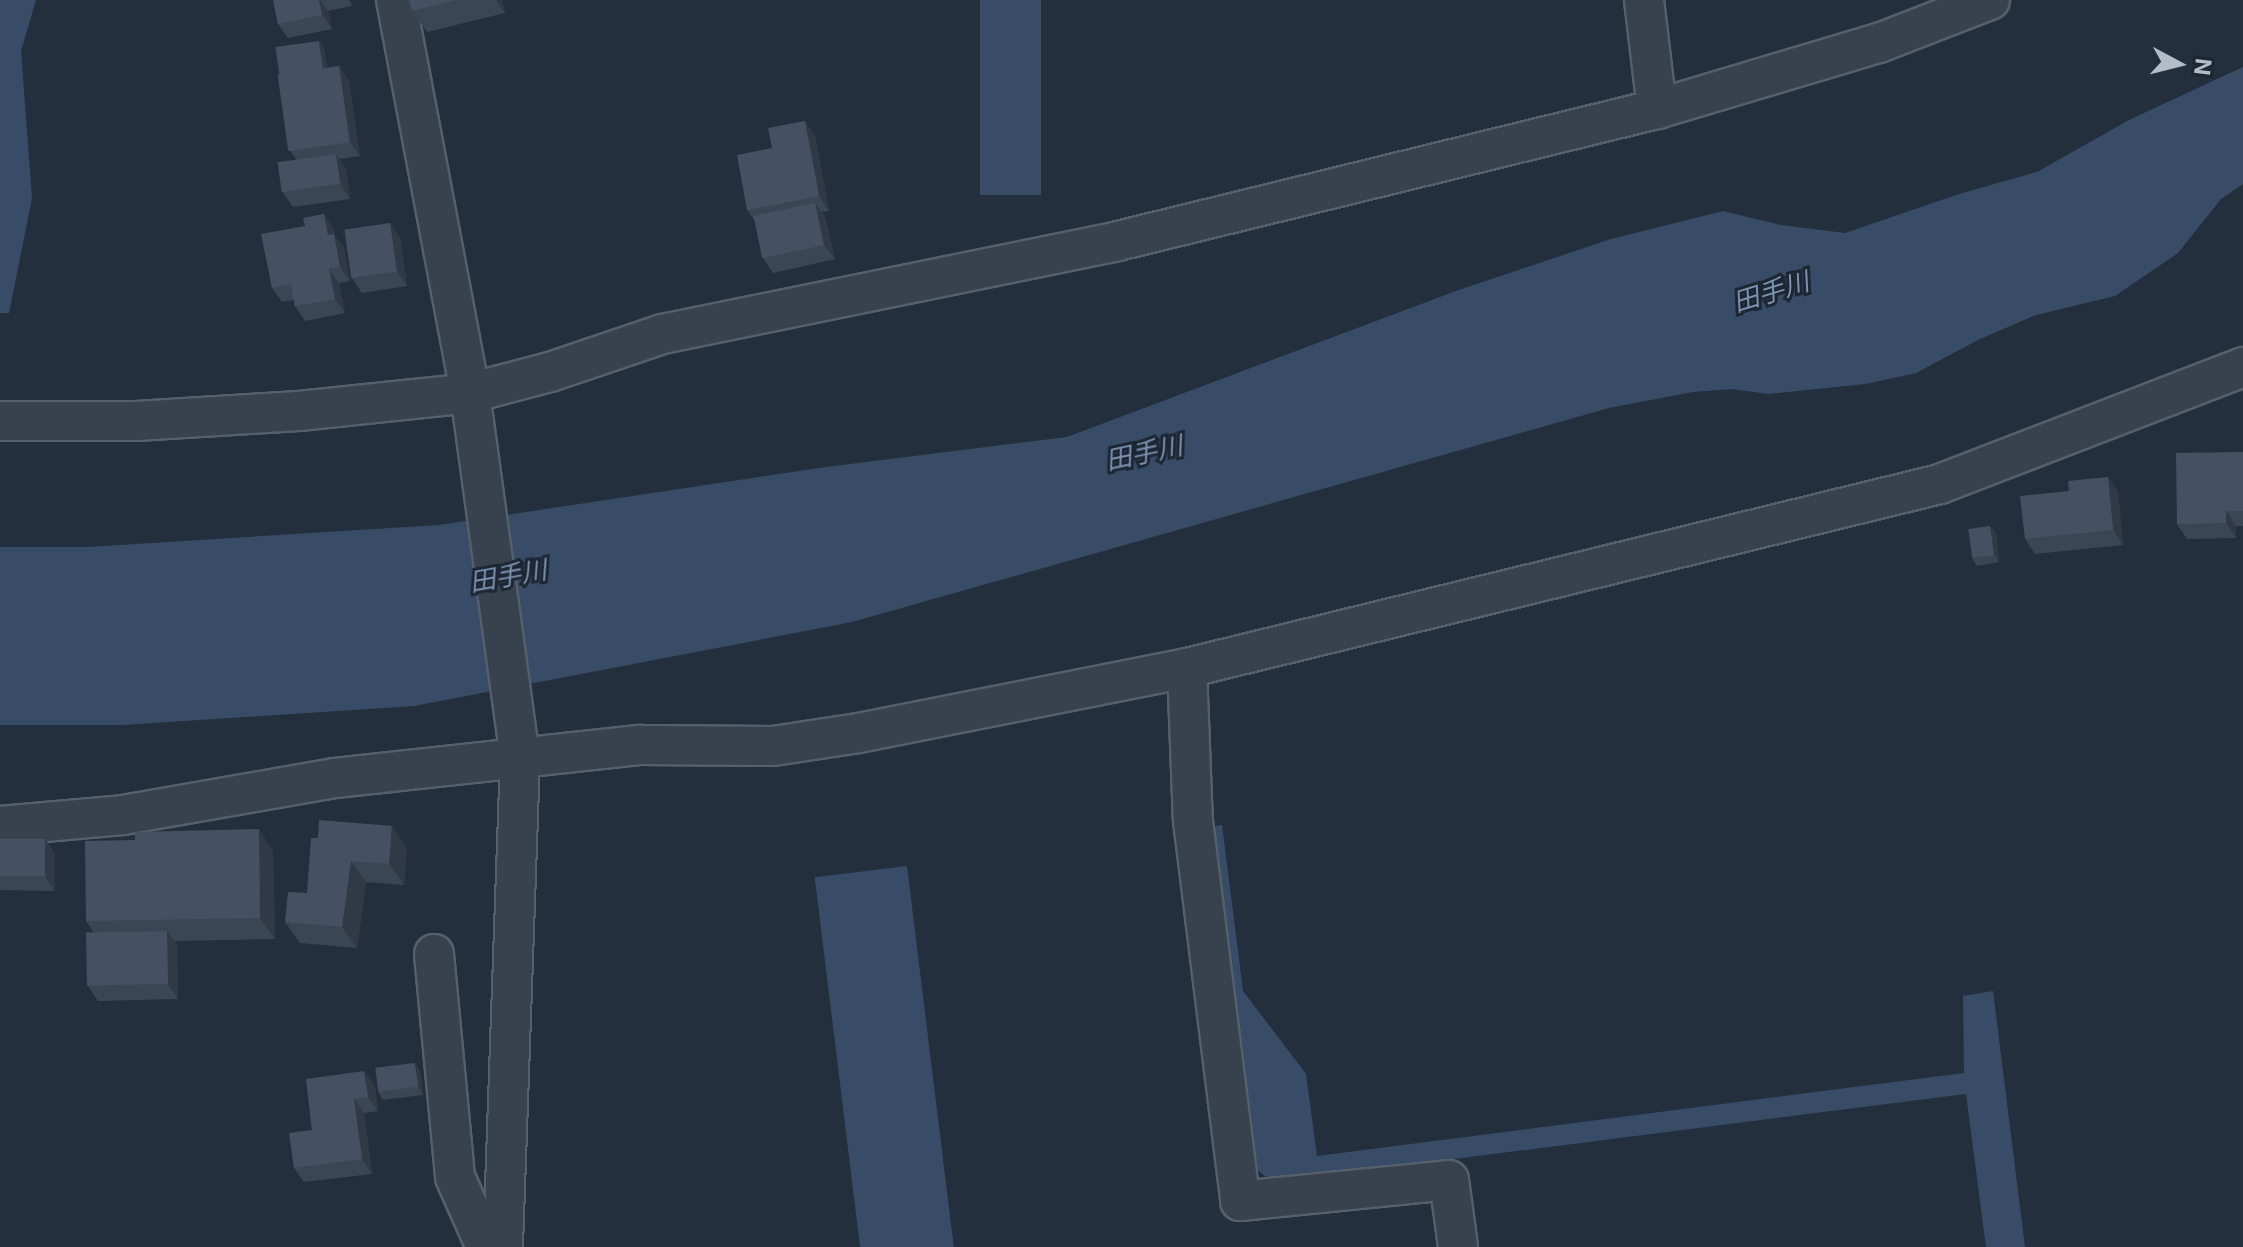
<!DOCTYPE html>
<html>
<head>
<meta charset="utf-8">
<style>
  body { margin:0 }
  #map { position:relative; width:2243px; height:1247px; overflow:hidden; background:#242f3e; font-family:Inter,"Noto Sans JP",sans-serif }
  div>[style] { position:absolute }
  .water>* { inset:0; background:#394c67; transform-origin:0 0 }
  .roads { filter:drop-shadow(2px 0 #565f6c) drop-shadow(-2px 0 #565f6c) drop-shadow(0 2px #565f6c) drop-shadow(0 -2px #565f6c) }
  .minor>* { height:38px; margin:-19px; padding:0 19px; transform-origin:19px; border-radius:19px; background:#38414e }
  .wall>* { inset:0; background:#3b4654 }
  .shaded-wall>* { inset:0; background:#303945 }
  .building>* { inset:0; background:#455162; transform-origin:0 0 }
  span { translate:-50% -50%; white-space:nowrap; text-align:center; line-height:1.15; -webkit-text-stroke:6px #1d2633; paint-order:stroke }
  .water-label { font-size:26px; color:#7c92b1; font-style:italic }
  .north { position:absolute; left:2139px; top:24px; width:80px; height:80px; -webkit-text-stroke:6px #1d2633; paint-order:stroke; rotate:97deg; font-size:22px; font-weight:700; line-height:32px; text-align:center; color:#b4bcc9 }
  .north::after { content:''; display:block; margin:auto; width:28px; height:36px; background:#b4bcc9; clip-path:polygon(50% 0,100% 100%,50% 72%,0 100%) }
</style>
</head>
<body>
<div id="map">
  <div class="water">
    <i style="clip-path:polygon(0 0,36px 0,21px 51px,32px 198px,9px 313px,0 313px)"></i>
    <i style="left:980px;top:0;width:61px;height:195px"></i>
    <i style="clip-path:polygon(2243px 67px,2243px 184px,2221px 199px,2178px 253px,2115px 296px,2036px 315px,1978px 340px,1916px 373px,1865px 384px,1768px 394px,1733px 389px,1693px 392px,1609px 408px,852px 622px,414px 706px,123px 725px,0 725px,0 547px,88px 547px,439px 525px,826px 467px,1067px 437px,1456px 291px,1611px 239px,1723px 211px,1781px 225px,1845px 233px,1959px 194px,2037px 172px,2129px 120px)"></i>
    <i style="clip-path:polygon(1222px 825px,1243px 991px,1306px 1074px,1317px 1156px,1964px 1073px,1963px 996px,1993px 991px,2025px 1247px,1986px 1247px,1966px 1094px,1273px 1182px,1253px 1167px,1210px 827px)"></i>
    <i style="left:907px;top:866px;width:384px;height:93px;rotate:83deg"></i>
  </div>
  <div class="roads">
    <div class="minor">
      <i style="left:396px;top:0;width:400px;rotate:79.3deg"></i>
      <i style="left:470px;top:393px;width:368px;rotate:82.2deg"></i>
      <i style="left:520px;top:758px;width:489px;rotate:92deg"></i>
      <i style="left:1644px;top:0;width:110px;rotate:83.2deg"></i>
      <i style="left:0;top:421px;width:136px"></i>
      <i style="left:136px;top:421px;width:163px;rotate:-3.5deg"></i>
      <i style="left:299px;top:411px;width:172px;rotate:-6deg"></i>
      <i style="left:470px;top:393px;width:83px;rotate:-14.7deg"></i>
      <i style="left:550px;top:372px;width:118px;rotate:-18.7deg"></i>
      <i style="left:662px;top:334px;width:465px;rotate:-11.5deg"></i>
      <i style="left:1118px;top:241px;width:555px;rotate:-13.76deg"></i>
      <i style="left:1657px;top:109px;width:232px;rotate:-16.6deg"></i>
      <i style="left:1879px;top:43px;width:119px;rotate:-21.2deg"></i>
      <i style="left:1187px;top:668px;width:153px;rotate:87.8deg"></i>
      <i style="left:1193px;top:821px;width:383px;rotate:82.9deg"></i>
      <i style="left:1240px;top:1201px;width:210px;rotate:-5.7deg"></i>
      <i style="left:1449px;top:1180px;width:68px;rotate:82.3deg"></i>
      <i style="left:0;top:826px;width:123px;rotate:-5.1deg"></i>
      <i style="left:123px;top:815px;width:215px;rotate:-9.9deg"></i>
      <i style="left:335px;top:778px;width:308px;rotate:-6.2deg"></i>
      <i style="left:641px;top:745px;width:132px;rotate:0.4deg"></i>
      <i style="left:773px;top:746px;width:87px;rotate:-8.6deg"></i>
      <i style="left:859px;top:733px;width:334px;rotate:-11.2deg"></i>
      <i style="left:1187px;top:668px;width:775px;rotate:-13.73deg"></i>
      <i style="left:1940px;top:484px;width:325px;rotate:-21.1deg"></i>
      <i style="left:434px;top:954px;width:224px;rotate:84.6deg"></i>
      <i style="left:455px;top:1177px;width:77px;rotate:66.1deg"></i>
    </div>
  </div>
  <div class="wall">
    <i style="clip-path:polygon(273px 0,350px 0,352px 6px,328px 11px,332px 29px,288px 38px,278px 24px)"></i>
    <i style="clip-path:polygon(409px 0,502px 0,505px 13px,427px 32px,412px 11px)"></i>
    <i style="clip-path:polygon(324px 48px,327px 68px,339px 66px,349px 81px,360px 156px,339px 159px,346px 169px,350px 199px,293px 207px,283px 193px,297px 160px,290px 151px)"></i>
    <i style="clip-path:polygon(815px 135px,829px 211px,822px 212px,825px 217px,835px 259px,773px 273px,763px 258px,755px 221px,747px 210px,772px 148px)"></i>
    <i style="clip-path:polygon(390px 223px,400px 238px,407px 286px,362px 293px,352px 278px)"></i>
    <i style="clip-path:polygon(334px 229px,335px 236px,344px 248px,350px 281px,339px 283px,345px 313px,305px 321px,295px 306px,294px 300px,282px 302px,272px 288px)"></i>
    <i style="clip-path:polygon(2243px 452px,2243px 526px,2236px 526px,2236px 538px,2187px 539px,2177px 524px)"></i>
    <i style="clip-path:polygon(2108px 477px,2118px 491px,2123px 545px,2035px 554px,2025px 539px,2069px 491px)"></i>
    <i style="clip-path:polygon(1990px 526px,1996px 533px,1999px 562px,1977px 566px,1972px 558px)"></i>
    <i style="clip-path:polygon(318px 838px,407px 847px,404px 885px,366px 882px,357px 948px,300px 943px,285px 922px,307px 893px)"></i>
    <i style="clip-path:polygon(0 839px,45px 839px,55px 854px,55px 891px,0 890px)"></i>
    <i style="clip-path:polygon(273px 851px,275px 939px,174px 941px,177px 945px,178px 999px,98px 1001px,88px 986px,94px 933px,86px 921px)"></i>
    <i style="clip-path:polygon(420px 1071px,423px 1095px,383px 1100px,378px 1092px)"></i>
    <i style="clip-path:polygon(306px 1079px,375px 1086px,378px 1111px,364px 1113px,372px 1174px,304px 1182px,294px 1168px,312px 1130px)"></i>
  </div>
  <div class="shaded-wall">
    <i style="clip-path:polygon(319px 0,320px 0,328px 11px,332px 29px,322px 15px)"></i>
    <i style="clip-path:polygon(496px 0,502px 0,505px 13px)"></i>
    <i style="clip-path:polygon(319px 41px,324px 48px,328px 79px,323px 72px)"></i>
    <i style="clip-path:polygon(339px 66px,349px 81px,360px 156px,350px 142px)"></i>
    <i style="clip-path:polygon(805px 121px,815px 135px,829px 211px,819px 196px)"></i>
    <i style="clip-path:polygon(336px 154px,346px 169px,350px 199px,340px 184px)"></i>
    <i style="clip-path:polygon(815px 203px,825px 217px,835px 259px,824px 245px)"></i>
    <i style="clip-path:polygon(324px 214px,334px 229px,335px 236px,344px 248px,350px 281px,340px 267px,328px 235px)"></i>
    <i style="clip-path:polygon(390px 223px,400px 238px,407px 286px,397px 271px)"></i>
    <i style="clip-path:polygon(329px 269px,339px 283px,345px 313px,335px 299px)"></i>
    <i style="clip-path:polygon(2108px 477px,2118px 491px,2123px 545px,2113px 530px)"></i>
    <i style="clip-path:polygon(2226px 511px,2236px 526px,2236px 538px,2226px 523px)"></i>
    <i style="clip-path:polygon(1990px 526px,1996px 533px,1999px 562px,1994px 555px)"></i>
    <i style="clip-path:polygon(392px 826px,407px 847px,404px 885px,389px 864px)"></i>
    <i style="clip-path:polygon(259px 829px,273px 851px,275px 939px,260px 918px)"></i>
    <i style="clip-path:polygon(45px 839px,55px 854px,55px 891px,45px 876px)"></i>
    <i style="clip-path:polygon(351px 861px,366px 882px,357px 948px,342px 927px)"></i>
    <i style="clip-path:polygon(167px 931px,177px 945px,178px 999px,168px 984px)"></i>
    <i style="clip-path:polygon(415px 1063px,420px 1071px,423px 1095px,418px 1087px)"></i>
    <i style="clip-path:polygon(364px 1071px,375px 1086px,378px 1111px,368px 1097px)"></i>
    <i style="clip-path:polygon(354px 1099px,364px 1113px,372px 1174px,362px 1159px)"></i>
  </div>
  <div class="building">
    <i style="clip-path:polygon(273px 0,319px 0,322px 15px,278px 24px)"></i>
    <i style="clip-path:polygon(409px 0,456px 0,412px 11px)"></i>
    <i style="left:319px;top:41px;width:28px;height:44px;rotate:82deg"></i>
    <i style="left:339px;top:66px;width:77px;height:62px;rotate:82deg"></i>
    <i style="clip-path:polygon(805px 121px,819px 196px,747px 210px,737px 155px,772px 148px,768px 128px)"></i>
    <i style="left:336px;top:154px;width:30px;height:59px;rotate:82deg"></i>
    <i style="left:815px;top:203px;width:43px;height:63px;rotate:78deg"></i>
    <i style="clip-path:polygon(324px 214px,328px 235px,334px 234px,340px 267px,329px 269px,335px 299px,295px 306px,291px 284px,272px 288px,261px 234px,305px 226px,303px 218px)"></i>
    <i style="left:390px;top:223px;width:49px;height:46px;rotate:82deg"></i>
    <i style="clip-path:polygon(2243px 452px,2243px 511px,2226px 511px,2226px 523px,2177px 524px,2176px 453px)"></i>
    <i style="clip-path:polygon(2108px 477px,2113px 530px,2025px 539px,2020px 496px,2069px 491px,2068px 481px)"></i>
    <i style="left:1990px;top:526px;width:29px;height:22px;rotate:82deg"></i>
    <i style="clip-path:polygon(319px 820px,392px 826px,389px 864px,351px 861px,342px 927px,285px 922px,288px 892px,307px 893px,311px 838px,318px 838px)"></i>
    <i style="clip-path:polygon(259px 829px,260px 918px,86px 921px,85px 841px,135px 840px,135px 832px)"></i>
    <i style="left:0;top:839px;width:45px;height:37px"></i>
    <i style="left:167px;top:931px;width:53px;height:81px;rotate:89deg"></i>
    <i style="left:415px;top:1063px;width:24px;height:40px;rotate:83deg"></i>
    <i style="clip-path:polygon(364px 1071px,368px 1097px,354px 1099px,362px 1159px,294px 1168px,289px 1133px,312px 1130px,306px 1079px)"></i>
  </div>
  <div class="water-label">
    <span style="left:1771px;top:292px;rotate:-17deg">田手川</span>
    <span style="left:1144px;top:453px;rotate:-12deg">田手川</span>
    <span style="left:508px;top:576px;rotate:-10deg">田手川</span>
  </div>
  <div class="north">N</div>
</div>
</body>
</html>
